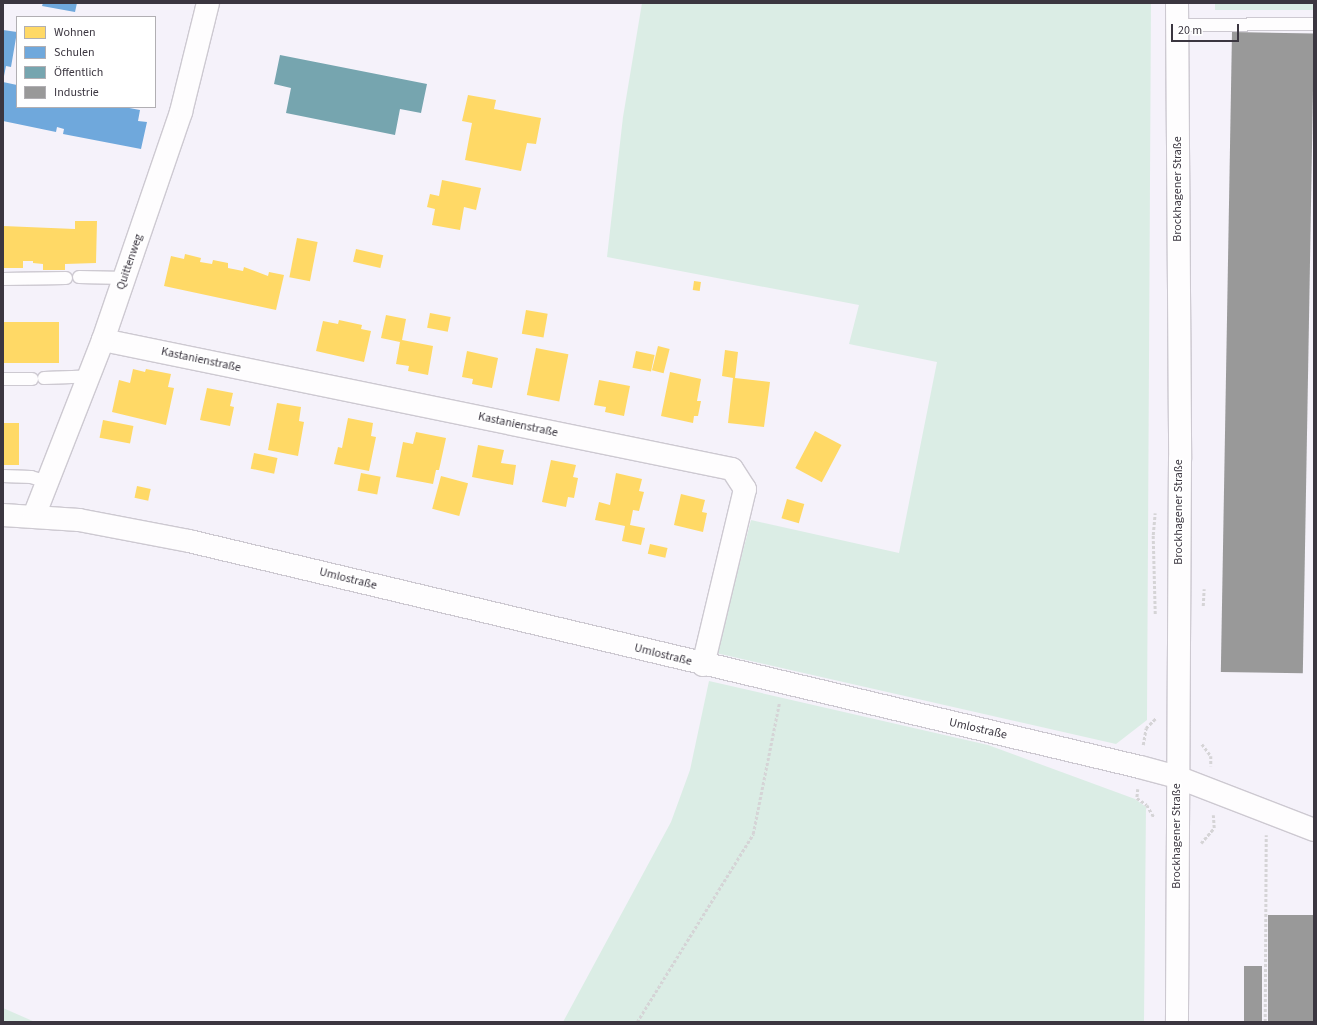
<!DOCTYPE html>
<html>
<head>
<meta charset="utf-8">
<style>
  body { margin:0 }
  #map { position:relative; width:1317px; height:1025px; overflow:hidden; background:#f5f2fa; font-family:"Source Sans 3",sans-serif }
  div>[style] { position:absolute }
  .green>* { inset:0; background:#dbede5; transform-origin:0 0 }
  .homes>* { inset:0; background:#ffd966; transform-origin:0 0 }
  .schools>* { inset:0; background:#6fa8dc }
  .public>* { inset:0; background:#76a5af }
  .industry>* { inset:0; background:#999; transform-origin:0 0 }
  .path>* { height:2.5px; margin-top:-1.25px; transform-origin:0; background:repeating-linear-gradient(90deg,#d5d4d6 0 3px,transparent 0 5px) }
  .roads { filter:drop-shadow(1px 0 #cdc9d1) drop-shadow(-1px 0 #cdc9d1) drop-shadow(0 1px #cdc9d1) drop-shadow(0 -1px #cdc9d1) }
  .service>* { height:12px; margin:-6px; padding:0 6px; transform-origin:6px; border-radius:6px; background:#fefdfe }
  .minor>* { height:22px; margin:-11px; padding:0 11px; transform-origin:11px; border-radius:11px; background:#fefdfe }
  .secondary>* { height:22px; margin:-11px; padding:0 11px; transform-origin:11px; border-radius:11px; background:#fefdfe }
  span { translate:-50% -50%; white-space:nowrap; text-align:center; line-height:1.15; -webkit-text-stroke:4px #fff; paint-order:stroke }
  .street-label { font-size:12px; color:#3b3640 }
  .frame { position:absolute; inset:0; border:4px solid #3b3640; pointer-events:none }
  .legend { position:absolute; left:16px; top:16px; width:140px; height:92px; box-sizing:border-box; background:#fff; border:1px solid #b1afb3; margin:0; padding:5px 7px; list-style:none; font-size:12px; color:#3b3640 }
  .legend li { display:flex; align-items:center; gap:8px; height:20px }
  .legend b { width:20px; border:1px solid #b1afb3 }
  .scale { position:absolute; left:1171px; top:24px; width:68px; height:18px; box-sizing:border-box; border:2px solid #3b3640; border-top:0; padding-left:5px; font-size:12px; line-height:14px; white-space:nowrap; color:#3b3640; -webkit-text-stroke:3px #fff; paint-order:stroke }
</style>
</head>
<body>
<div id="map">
  <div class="green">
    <i style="clip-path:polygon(642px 3px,1151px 3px,1147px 720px,1116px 744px,716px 653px,751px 520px,899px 553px,937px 362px,849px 344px,859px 305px,607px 257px,623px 117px)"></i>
    <i style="left:1215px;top:3px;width:99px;height:7px"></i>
    <i style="clip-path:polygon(709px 681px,988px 745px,1135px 799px,1146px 807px,1144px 1022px,563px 1022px,671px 822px,690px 770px)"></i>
    <i style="clip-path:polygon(3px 1008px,35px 1022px,3px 1022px)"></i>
  </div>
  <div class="homes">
    <i style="clip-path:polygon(468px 95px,496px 100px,494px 109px,541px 118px,536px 144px,527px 143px,521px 171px,465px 160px,472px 123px,462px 121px)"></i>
    <i style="clip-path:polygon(442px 180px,481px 188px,476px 210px,464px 207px,460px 230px,432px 225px,435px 209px,427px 207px,430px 194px,439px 196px)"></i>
    <i style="clip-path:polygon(75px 221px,97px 221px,96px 263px,65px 264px,65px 270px,43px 270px,43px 264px,33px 263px,33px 261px,23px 261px,23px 268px,3px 268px,3px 226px,75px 229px)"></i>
    <i style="left:297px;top:238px;width:21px;height:40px;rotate:11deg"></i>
    <i style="left:356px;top:249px;width:28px;height:13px;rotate:13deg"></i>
    <i style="clip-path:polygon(185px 254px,201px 258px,200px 262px,212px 264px,213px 260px,228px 263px,228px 268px,243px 271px,244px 267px,268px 276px,269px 272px,284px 275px,276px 310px,164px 286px,171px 256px,184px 259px)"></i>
    <i style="left:694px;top:281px;width:7px;height:9px;rotate:8deg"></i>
    <i style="left:526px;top:310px;width:22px;height:24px;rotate:10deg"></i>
    <i style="left:430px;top:313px;width:21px;height:15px;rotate:11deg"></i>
    <i style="clip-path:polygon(386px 315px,406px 319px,402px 340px,433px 346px,428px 375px,408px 371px,409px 366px,396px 364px,400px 342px,381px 338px)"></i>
    <i style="clip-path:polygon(339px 320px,362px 325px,361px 329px,371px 331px,364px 362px,316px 351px,323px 321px,338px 324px)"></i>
    <i style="left:3px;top:322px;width:56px;height:41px"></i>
    <i style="left:658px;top:346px;width:12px;height:25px;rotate:14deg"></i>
    <i style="left:536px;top:348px;width:33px;height:48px;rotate:11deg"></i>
    <i style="clip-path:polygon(725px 350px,738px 352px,735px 378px,770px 382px,764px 427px,728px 423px,733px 378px,722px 376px)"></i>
    <i style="clip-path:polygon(467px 351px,498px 358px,492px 388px,472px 384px,473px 379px,462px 377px)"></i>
    <i style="left:636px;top:351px;width:19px;height:17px;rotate:12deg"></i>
    <i style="clip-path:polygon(133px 369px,145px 372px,146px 369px,171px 374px,168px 387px,174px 388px,166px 425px,112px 412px,119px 380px,130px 383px)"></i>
    <i style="clip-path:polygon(670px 372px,701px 379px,697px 401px,701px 401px,698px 416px,694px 416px,693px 423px,661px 416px)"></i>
    <i style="clip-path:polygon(599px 380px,630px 386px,624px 416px,605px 412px,606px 407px,594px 405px)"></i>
    <i style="clip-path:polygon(207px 388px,233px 393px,230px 406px,234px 407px,230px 426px,200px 420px)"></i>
    <i style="clip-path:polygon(277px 403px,301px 407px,299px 421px,304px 422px,298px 456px,268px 450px)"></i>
    <i style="clip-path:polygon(348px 418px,373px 423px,371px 436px,376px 437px,369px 471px,334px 464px,338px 447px,342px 448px)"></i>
    <i style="left:103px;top:420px;width:31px;height:18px;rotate:11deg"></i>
    <i style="left:3px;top:423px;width:16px;height:42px"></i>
    <i style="left:815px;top:431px;width:30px;height:42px;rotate:28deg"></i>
    <i style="clip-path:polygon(416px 432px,446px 438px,439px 470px,436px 470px,433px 484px,396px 477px,403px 442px,413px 444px)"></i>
    <i style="clip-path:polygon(478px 445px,504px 450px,501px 463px,516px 465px,513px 485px,472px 477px)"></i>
    <i style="left:254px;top:453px;width:24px;height:16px;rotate:12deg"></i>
    <i style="clip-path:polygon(551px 460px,576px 465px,573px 477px,578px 478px,574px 498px,568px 497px,566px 507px,542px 502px)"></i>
    <i style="left:361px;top:473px;width:20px;height:18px;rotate:11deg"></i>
    <i style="clip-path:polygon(616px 473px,642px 479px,639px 491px,644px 492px,639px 511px,633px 510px,630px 525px,645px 528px,641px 545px,622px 541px,625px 526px,595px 520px,599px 502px,610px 505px)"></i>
    <i style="left:441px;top:476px;width:28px;height:34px;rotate:15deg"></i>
    <i style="left:137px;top:486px;width:14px;height:12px;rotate:12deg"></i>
    <i style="clip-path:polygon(681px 494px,705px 500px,702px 512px,707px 513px,703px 532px,674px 525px)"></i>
    <i style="left:787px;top:499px;width:18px;height:20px;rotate:16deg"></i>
    <i style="left:650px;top:544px;width:18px;height:10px;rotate:13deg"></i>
  </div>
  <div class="schools">
    <i style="clip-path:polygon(43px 3px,77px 3px,75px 12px,42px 6px)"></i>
    <i style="clip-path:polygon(3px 30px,17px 32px,11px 67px,6px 66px,4px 76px)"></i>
    <i style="clip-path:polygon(3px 82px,17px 85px,17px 107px,124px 107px,140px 110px,138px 121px,147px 122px,141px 149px,63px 134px,64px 129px,57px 127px,56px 132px,3px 121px)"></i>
  </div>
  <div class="public">
    <i style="clip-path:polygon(280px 55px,427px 84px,421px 113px,400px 109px,395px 135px,286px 113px,291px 88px,274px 84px)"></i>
  </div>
  <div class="industry">
    <i style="left:1232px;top:32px;width:82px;height:640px;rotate:1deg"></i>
    <i style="left:1314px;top:915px;width:107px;height:46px;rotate:90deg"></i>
    <i style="left:1244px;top:966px;width:18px;height:56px"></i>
  </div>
  <div class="path">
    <i style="left:1203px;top:606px;width:17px;rotate:-87deg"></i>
    <i style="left:1155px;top:614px;width:79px;rotate:-91.5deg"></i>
    <i style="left:1153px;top:535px;width:22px;rotate:-85deg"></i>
    <i style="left:1202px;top:744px;width:15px;rotate:53deg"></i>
    <i style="left:1211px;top:756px;width:10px;rotate:90deg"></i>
    <i style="left:1143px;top:745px;width:17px;rotate:-80deg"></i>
    <i style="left:1146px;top:728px;width:14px;rotate:-45deg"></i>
    <i style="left:1138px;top:789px;width:9px;rotate:96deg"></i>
    <i style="left:1137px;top:798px;width:12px;rotate:35deg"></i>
    <i style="left:1147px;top:805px;width:14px;rotate:60deg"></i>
    <i style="left:1201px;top:843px;width:20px;rotate:-49deg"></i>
    <i style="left:1214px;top:828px;width:13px;rotate:-94deg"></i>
    <i style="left:637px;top:1022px;width:221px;rotate:-58.3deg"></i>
    <i style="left:753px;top:834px;width:133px;rotate:-78.7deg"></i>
    <i style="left:1265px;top:1022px;width:187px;rotate:-89.7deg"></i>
  </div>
  <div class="roads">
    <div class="service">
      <i style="left:1177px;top:25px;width:137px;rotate:-0.4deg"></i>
      <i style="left:79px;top:277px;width:46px;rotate:1.2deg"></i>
      <i style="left:3px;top:279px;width:63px;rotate:-0.9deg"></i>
      <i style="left:44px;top:378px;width:35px;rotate:-2deg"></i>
      <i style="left:79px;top:377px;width:9px;rotate:21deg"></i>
      <i style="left:3px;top:379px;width:29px"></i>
      <i style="left:3px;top:476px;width:28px;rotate:2deg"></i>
      <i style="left:31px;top:477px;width:17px;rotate:17deg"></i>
    </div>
    <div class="minor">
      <i style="left:103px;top:340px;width:642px;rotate:11.59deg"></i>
      <i style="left:732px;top:469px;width:24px;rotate:57deg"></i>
      <i style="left:745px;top:489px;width:181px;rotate:103.4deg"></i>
      <i style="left:3px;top:515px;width:76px;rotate:3.8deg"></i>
      <i style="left:79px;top:520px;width:112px;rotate:10.8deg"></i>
      <i style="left:189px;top:541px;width:977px;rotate:13.37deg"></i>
      <i style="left:1140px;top:767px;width:38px;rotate:15deg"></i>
      <i style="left:1177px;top:777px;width:147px;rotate:21.1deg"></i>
      <i style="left:34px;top:516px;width:189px;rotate:-68.6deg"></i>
      <i style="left:103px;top:340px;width:241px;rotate:-71.1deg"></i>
      <i style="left:181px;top:112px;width:112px;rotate:-76.1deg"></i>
    </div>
    <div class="secondary">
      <i style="left:1177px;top:3px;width:456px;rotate:89.6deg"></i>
      <i style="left:1180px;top:459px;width:563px;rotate:90.31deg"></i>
    </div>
  </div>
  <div class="street-label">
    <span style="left:1178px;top:189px;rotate:-90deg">Brockhagener Straße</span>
    <span style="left:130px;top:262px;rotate:-71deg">Quittenweg</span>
    <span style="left:201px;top:360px;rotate:12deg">Kastanienstraße</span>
    <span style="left:518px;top:425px;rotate:12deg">Kastanienstraße</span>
    <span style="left:1179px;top:512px;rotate:-90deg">Brockhagener Straße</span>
    <span style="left:348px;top:579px;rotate:14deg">Umlostraße</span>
    <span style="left:663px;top:655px;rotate:14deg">Umlostraße</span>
    <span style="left:978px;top:729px;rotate:13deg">Umlostraße</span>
    <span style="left:1177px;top:836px;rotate:-90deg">Brockhagener Straße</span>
  </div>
  <div class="frame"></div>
  <ul class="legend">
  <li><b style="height:11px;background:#ffd966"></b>Wohnen</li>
  <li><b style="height:11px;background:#6fa8dc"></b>Schulen</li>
  <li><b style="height:11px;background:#76a5af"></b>Öffentlich</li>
  <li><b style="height:11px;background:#999"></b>Industrie</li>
  </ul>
  <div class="scale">20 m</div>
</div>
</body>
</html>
